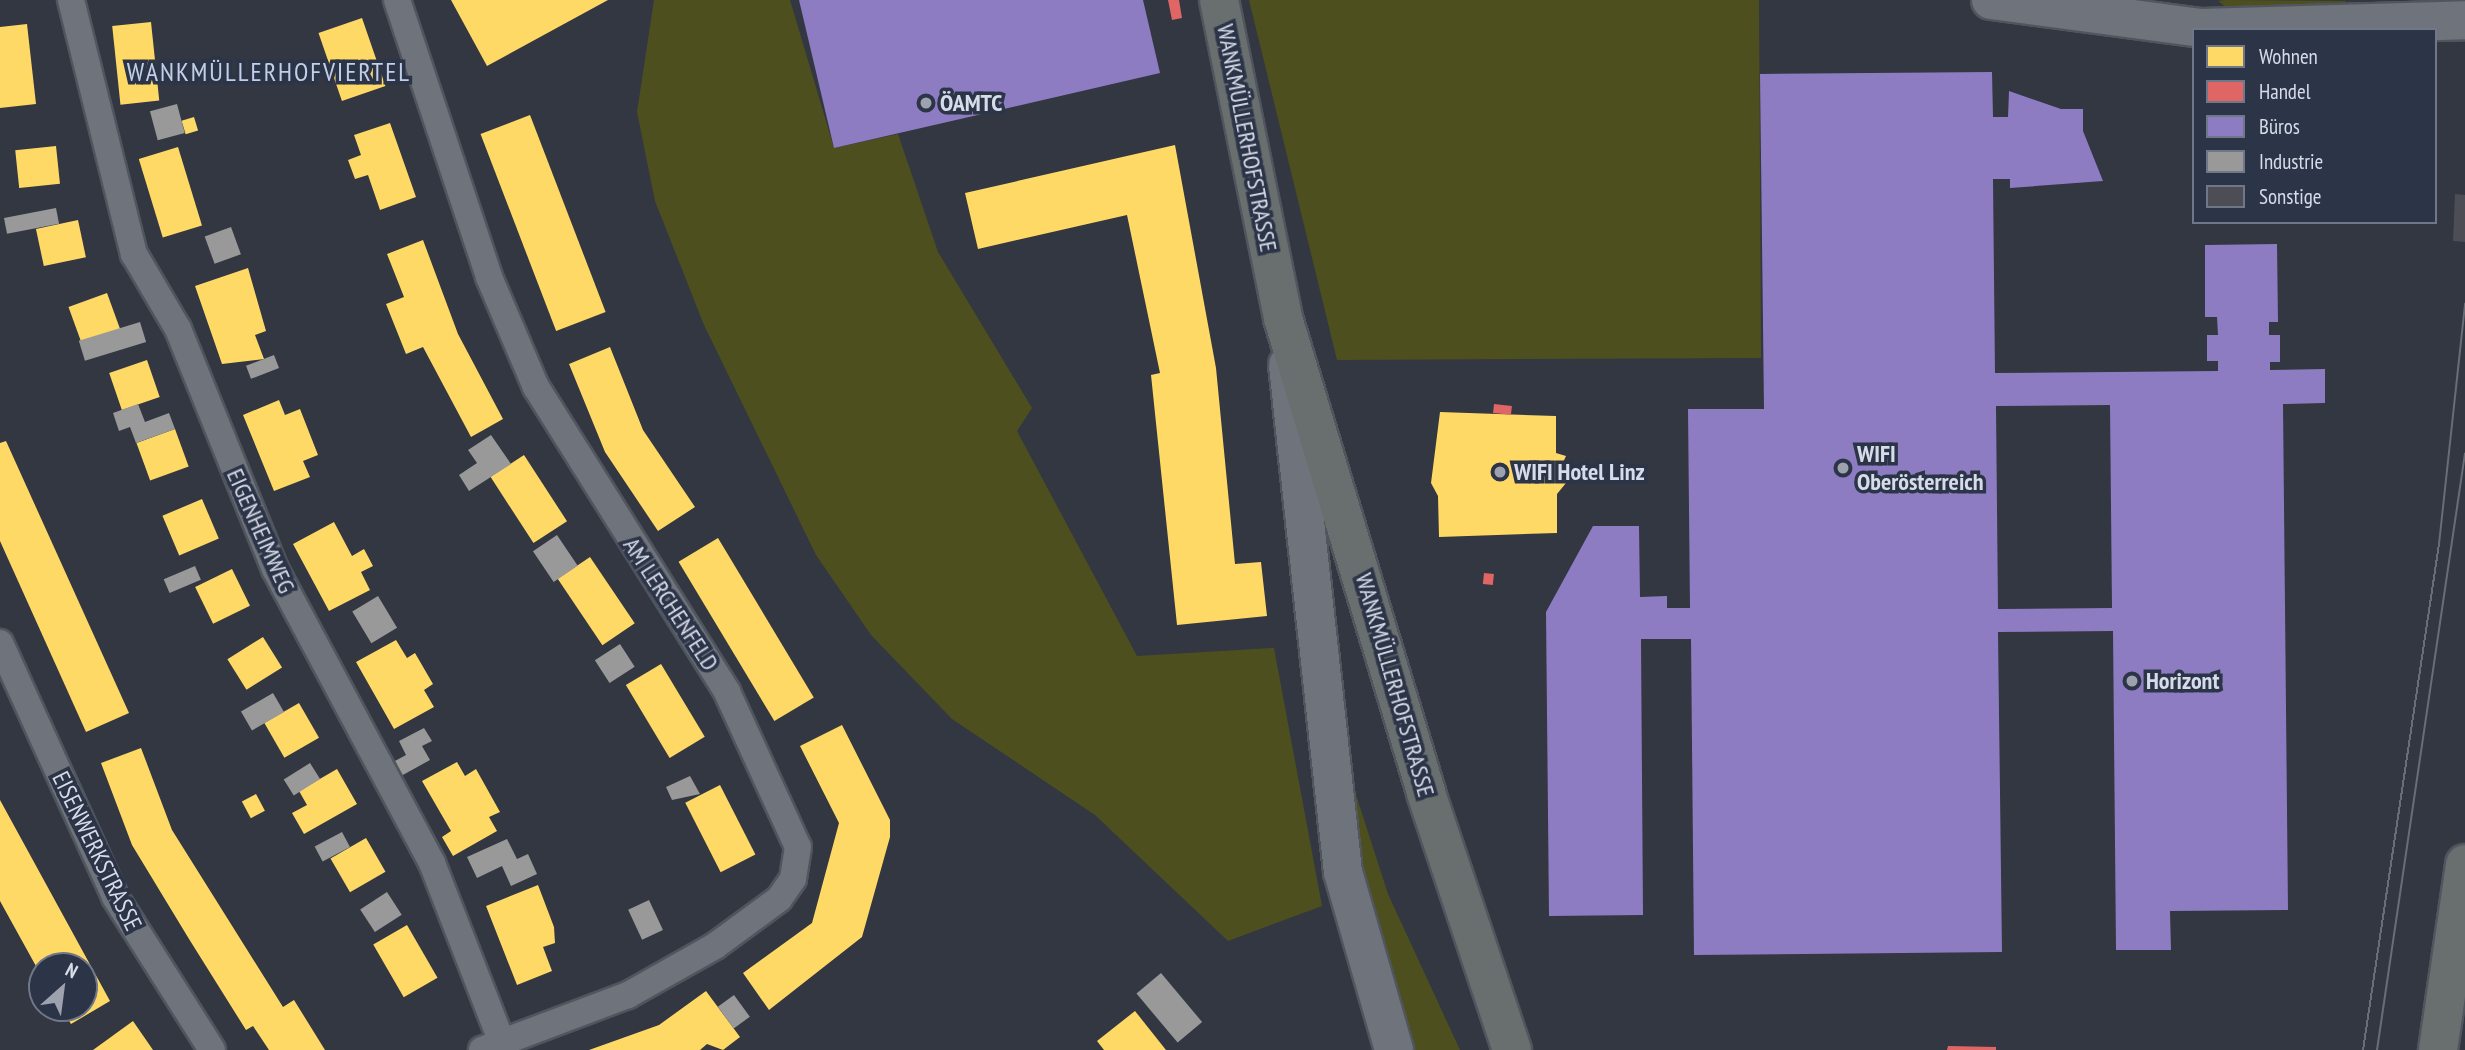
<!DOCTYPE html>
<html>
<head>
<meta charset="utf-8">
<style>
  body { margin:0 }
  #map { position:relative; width:2465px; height:1050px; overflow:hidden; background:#323741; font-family:"PT Sans Narrow",sans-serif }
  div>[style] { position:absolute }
  .green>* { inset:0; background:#4d501e }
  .homes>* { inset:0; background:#ffd966; transform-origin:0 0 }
  .shops>* { inset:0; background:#e06666; transform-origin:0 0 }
  .offices>* { inset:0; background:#8e7cc3 }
  .industry>* { inset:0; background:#999; transform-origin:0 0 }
  .building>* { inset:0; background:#4d4d55 }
  .roads { filter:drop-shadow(2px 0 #50555e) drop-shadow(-2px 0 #50555e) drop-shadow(0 2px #50555e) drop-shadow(0 -2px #50555e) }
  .street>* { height:26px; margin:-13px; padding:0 13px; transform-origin:13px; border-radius:13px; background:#6f737c }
  .secondary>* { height:38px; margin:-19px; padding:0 19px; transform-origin:19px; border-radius:19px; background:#6f737c }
  .primary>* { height:38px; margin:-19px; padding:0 19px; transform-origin:19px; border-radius:19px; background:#696e6f }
  .tram>* { height:2px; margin:-1px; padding:0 1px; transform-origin:1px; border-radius:1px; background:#696d75 }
  .dots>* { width:19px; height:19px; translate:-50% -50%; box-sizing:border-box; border:4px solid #2c3447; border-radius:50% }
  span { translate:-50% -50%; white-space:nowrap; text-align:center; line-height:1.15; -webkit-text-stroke:7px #2c3447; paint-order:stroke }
  .poi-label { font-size:24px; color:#d6dce9; font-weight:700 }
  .left { translate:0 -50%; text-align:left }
  .street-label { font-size:24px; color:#d6dce9 }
  .neighbourhood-label { font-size:26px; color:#c3cee7; letter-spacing:2px }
  .legend { position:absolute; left:2192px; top:28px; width:245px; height:196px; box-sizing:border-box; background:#2c3447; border:2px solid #707788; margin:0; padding:9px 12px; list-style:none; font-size:21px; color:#d6dce9 }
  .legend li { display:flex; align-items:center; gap:14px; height:35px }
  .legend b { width:35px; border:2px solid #707788 }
  .north { position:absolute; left:28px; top:952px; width:70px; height:70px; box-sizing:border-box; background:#2c3447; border:2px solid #707788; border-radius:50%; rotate:28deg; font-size:19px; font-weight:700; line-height:28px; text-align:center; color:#d6dce9 }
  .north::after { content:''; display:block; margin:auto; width:24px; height:32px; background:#9da2ae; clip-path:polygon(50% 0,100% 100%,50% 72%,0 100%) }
</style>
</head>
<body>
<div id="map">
  <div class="green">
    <i style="clip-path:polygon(654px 0,790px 0,834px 148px,898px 134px,938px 252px,1032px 408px,1017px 431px,1137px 656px,1274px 648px,1322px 906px,1228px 941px,1095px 815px,952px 719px,871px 635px,816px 555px,704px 325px,655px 201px,637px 112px)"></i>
    <i style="clip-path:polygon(1249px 0,1759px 0,1761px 358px,1337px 360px)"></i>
    <i style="clip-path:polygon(2218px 1px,2224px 0,2346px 1px,2343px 7px,2227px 8px)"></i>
    <i style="clip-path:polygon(1337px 736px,1388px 894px,1460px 1050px,1408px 1050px,1367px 907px)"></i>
  </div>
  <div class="homes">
    <i style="clip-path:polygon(451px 0,608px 0,487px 66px)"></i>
    <i style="left:362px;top:18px;width:72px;height:46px;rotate:71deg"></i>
    <i style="left:151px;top:22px;width:79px;height:39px;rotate:84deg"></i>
    <i style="clip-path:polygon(27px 24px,36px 104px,0 108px,0 27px)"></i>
    <i style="left:530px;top:115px;width:211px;height:53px;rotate:69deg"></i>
    <i style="left:194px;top:117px;width:14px;height:13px;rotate:73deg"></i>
    <i style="clip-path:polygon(390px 123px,416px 197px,380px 210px,368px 175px,355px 179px,348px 160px,361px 155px,354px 135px)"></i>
    <i style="clip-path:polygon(1175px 145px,1216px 368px,1235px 564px,1261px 562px,1267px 616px,1177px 625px,1151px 375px,1160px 373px,1127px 215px,978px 249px,965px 193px)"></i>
    <i style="left:56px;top:146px;width:38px;height:41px;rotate:84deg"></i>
    <i style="left:178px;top:147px;width:82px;height:41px;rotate:73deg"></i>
    <i style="left:78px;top:220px;width:38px;height:43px;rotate:78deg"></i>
    <i style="clip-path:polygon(423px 240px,458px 334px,503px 419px,471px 437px,423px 347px,406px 354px,386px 304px,404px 297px,387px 254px)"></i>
    <i style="clip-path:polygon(248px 268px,266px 331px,255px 335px,264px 359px,222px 364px,195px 286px)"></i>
    <i style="left:107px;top:293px;width:38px;height:41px;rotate:70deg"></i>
    <i style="clip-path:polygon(610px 347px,643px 430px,695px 507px,658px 531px,605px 452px,569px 364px)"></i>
    <i style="left:147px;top:360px;width:39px;height:40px;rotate:71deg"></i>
    <i style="clip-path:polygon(279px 400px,285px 415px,300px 409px,318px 455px,303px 461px,310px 477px,274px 491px,243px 415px)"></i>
    <i style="clip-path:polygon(1440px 412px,1556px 416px,1556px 453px,1566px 456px,1561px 467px,1566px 483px,1557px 494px,1557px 533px,1439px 537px,1438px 496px,1431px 483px)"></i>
    <i style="left:175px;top:429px;width:40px;height:41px;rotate:70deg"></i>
    <i style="clip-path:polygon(6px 441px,129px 713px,86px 732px,0 541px,0 443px)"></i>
    <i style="left:524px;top:455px;width:79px;height:40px;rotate:57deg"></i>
    <i style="left:202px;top:499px;width:43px;height:43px;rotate:67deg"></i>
    <i style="clip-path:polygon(334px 522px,352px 556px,364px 549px,373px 566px,361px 572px,370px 590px,329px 611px,293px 544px)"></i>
    <i style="left:718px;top:538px;width:186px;height:46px;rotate:59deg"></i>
    <i style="left:590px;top:557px;width:80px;height:39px;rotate:56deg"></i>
    <i style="left:232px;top:569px;width:41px;height:41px;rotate:64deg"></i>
    <i style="left:263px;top:637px;width:36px;height:42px;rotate:58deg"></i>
    <i style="clip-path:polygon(396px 640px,407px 658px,415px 653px,433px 684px,424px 690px,434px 707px,394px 729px,356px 662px)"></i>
    <i style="left:661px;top:664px;width:85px;height:41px;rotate:59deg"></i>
    <i style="left:299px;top:703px;width:40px;height:40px;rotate:60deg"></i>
    <i style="clip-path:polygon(842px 725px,890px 820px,890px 837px,862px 937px,769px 1010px,743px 973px,812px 923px,839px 823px,800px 746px)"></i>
    <i style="clip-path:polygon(141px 748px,172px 830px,283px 1007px,294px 1000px,325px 1050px,269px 1050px,253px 1026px,246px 1030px,189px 939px,132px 845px,101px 763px)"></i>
    <i style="clip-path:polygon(457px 762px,465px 776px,476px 769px,500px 812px,489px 817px,497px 831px,453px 856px,442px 837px,451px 831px,422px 781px)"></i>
    <i style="clip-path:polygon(337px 769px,357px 804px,304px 834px,292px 813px,307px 805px,299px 791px)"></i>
    <i style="left:720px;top:785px;width:78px;height:39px;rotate:63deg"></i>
    <i style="left:256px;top:794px;width:19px;height:16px;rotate:62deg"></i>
    <i style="clip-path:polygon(0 800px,110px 1001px,71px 1024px,61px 1008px,84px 1008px,84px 966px,42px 966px,42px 977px,0 901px)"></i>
    <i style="left:366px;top:838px;width:39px;height:41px;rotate:60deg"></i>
    <i style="clip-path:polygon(538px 885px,554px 927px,555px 943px,543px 947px,552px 971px,517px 985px,486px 906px)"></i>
    <i style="left:407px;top:925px;width:61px;height:39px;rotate:60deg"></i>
    <i style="clip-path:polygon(706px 991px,740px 1037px,723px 1050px,707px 1044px,700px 1050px,589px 1050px,659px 1025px)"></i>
    <i style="clip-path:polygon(1135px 1011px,1166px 1050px,1104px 1050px,1097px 1041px)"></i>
    <i style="clip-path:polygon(133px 1021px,153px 1050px,93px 1050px)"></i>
  </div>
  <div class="shops">
    <i style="clip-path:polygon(1168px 0,1179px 0,1182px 18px,1172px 20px)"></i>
    <i style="left:1494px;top:404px;width:18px;height:9px;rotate:6deg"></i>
    <i style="left:1484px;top:573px;width:10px;height:11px;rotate:6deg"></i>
    <i style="clip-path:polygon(1948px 1046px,1996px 1047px,1996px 1050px,1947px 1050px)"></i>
  </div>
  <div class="offices">
    <i style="clip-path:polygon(799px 0,1143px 0,1160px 73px,834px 148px)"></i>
    <i style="clip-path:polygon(evenodd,1992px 72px,1993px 117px,2008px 117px,2009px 91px,2061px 109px,2083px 109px,2083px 131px,2103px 181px,2010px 188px,2010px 179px,1993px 179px,1995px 373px,2218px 371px,2218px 361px,2207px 361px,2207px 335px,2218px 335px,2217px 317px,2205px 317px,2205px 245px,2277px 244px,2278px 322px,2269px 322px,2269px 335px,2280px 335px,2280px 362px,2270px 362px,2270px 370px,2325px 369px,2325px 403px,2283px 404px,2288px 910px,2170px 911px,2171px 950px,2116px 950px,2113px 631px,1998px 632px,2002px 952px,1694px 955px,1691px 639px,1641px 639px,1643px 915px,1549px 916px,1546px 612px,1593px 526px,1639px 526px,1640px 597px,1667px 596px,1667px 608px,1690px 608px,1688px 409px,1764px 409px,1760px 74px,1992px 72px,2110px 405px,2112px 608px,1998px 609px,1996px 406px,2110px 405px)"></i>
  </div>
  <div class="industry">
    <i style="left:177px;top:104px;width:30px;height:28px;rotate:75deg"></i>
    <i style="left:56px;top:208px;width:16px;height:53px;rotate:79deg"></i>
    <i style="left:231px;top:227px;width:29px;height:28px;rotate:70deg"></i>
    <i style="left:140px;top:322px;width:21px;height:64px;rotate:73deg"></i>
    <i style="left:274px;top:355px;width:14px;height:30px;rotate:69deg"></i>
    <i style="clip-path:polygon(138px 404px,145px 422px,169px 413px,175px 429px,136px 443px,130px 427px,119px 431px,113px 413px)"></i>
    <i style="clip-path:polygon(491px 435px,511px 464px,469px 491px,459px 475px,477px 463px,468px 450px)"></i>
    <i style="left:557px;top:535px;width:37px;height:29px;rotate:56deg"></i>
    <i style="left:195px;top:566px;width:15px;height:34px;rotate:67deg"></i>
    <i style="left:378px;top:596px;width:37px;height:30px;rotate:59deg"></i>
    <i style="left:620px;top:644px;width:27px;height:30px;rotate:57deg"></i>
    <i style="left:273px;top:693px;width:22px;height:37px;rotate:60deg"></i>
    <i style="clip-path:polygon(424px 728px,432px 741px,422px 746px,430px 760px,401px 776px,393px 762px,406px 755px,399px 741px)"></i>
    <i style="left:310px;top:763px;width:19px;height:31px;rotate:58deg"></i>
    <i style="clip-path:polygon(690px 776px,700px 794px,672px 800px,666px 787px)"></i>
    <i style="left:342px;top:832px;width:17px;height:31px;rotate:62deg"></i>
    <i style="clip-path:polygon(507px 839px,517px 859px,528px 854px,537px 874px,511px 886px,502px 866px,477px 878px,467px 857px)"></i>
    <i style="left:387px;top:892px;width:27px;height:32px;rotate:57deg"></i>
    <i style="left:649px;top:900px;width:33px;height:23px;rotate:65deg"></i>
    <i style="left:1161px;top:973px;width:64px;height:32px;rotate:50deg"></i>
    <i style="left:734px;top:995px;width:27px;height:20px;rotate:54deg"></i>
  </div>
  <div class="building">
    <i style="clip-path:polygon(2455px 194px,2465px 195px,2465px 242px,2453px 241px)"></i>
  </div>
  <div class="roads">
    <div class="street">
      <i style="left:71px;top:0;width:262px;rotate:76.1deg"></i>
      <i style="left:134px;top:254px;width:87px;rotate:59.6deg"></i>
      <i style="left:178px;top:329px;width:259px;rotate:68deg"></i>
      <i style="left:275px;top:569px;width:333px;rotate:61.9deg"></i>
      <i style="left:432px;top:863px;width:193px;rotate:68.7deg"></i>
      <i style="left:397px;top:0;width:292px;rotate:71.6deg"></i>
      <i style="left:489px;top:277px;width:120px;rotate:66.9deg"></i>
      <i style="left:536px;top:387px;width:360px;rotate:57.9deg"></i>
      <i style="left:727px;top:692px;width:170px;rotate:65.4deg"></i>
      <i style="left:798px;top:847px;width:32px;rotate:99deg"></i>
      <i style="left:793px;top:879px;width:24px;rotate:125deg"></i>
      <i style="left:779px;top:899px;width:79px;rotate:143.7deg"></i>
      <i style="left:715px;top:946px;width:100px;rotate:150.6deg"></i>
      <i style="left:628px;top:995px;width:156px;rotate:159.4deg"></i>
      <i style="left:0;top:643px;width:279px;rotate:65.6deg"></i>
      <i style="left:115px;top:897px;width:181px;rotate:57.6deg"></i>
    </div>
    <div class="secondary">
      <i style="left:1991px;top:0;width:212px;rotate:7.6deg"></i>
      <i style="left:2201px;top:28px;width:264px;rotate:-1.7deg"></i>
      <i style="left:1288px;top:365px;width:510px;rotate:83.81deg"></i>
      <i style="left:1343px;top:872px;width:185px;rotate:74deg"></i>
    </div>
    <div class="primary">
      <i style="left:1219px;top:0;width:324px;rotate:78.6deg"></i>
      <i style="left:1283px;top:318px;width:496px;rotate:73.2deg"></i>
      <i style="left:1426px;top:793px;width:271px;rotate:71.5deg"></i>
      <i style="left:2438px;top:1050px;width:188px;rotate:-81.7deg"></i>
    </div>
  </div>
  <div class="tram">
    <i style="left:2363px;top:1050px;width:512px;rotate:-81.46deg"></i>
    <i style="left:2439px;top:544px;width:242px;rotate:-83.8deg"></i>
    <i style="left:2377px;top:1050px;width:603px;rotate:-81.61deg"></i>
  </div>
  <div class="dots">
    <i style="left:926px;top:103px;background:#9da2ae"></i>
    <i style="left:1843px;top:468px;background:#9da2ae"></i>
    <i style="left:1500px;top:472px;background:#9da2ae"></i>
    <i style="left:2132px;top:681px;background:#9da2ae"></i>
  </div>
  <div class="poi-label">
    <span class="left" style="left:940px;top:103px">ÖAMTC</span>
    <span class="left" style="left:1857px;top:468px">WIFI<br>Oberösterreich</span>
    <span class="left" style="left:1514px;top:472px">WIFI Hotel Linz</span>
    <span class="left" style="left:2146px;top:681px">Horizont</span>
  </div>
  <div class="street-label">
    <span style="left:1247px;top:138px;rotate:79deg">WANKMÜLLERHOFSTRASSE</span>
    <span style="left:261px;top:531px;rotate:66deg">EIGENHEIMWEG</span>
    <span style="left:671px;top:604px;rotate:57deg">AM LERCHENFELD</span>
    <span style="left:1395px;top:685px;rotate:74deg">WANKMÜLLERHOFSTRASSE</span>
    <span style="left:97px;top:851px;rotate:64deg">EISENWERKSTRASSE</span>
  </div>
  <div class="neighbourhood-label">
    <span style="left:269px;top:72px">WANKMÜLLERHOFVIERTEL</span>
  </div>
  <ul class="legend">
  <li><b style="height:19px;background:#ffd966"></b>Wohnen</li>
  <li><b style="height:19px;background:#e06666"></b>Handel</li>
  <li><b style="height:19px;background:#8e7cc3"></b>Büros</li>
  <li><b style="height:19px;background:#999"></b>Industrie</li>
  <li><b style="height:19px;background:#4d4d55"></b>Sonstige</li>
  </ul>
  <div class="north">N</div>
</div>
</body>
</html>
